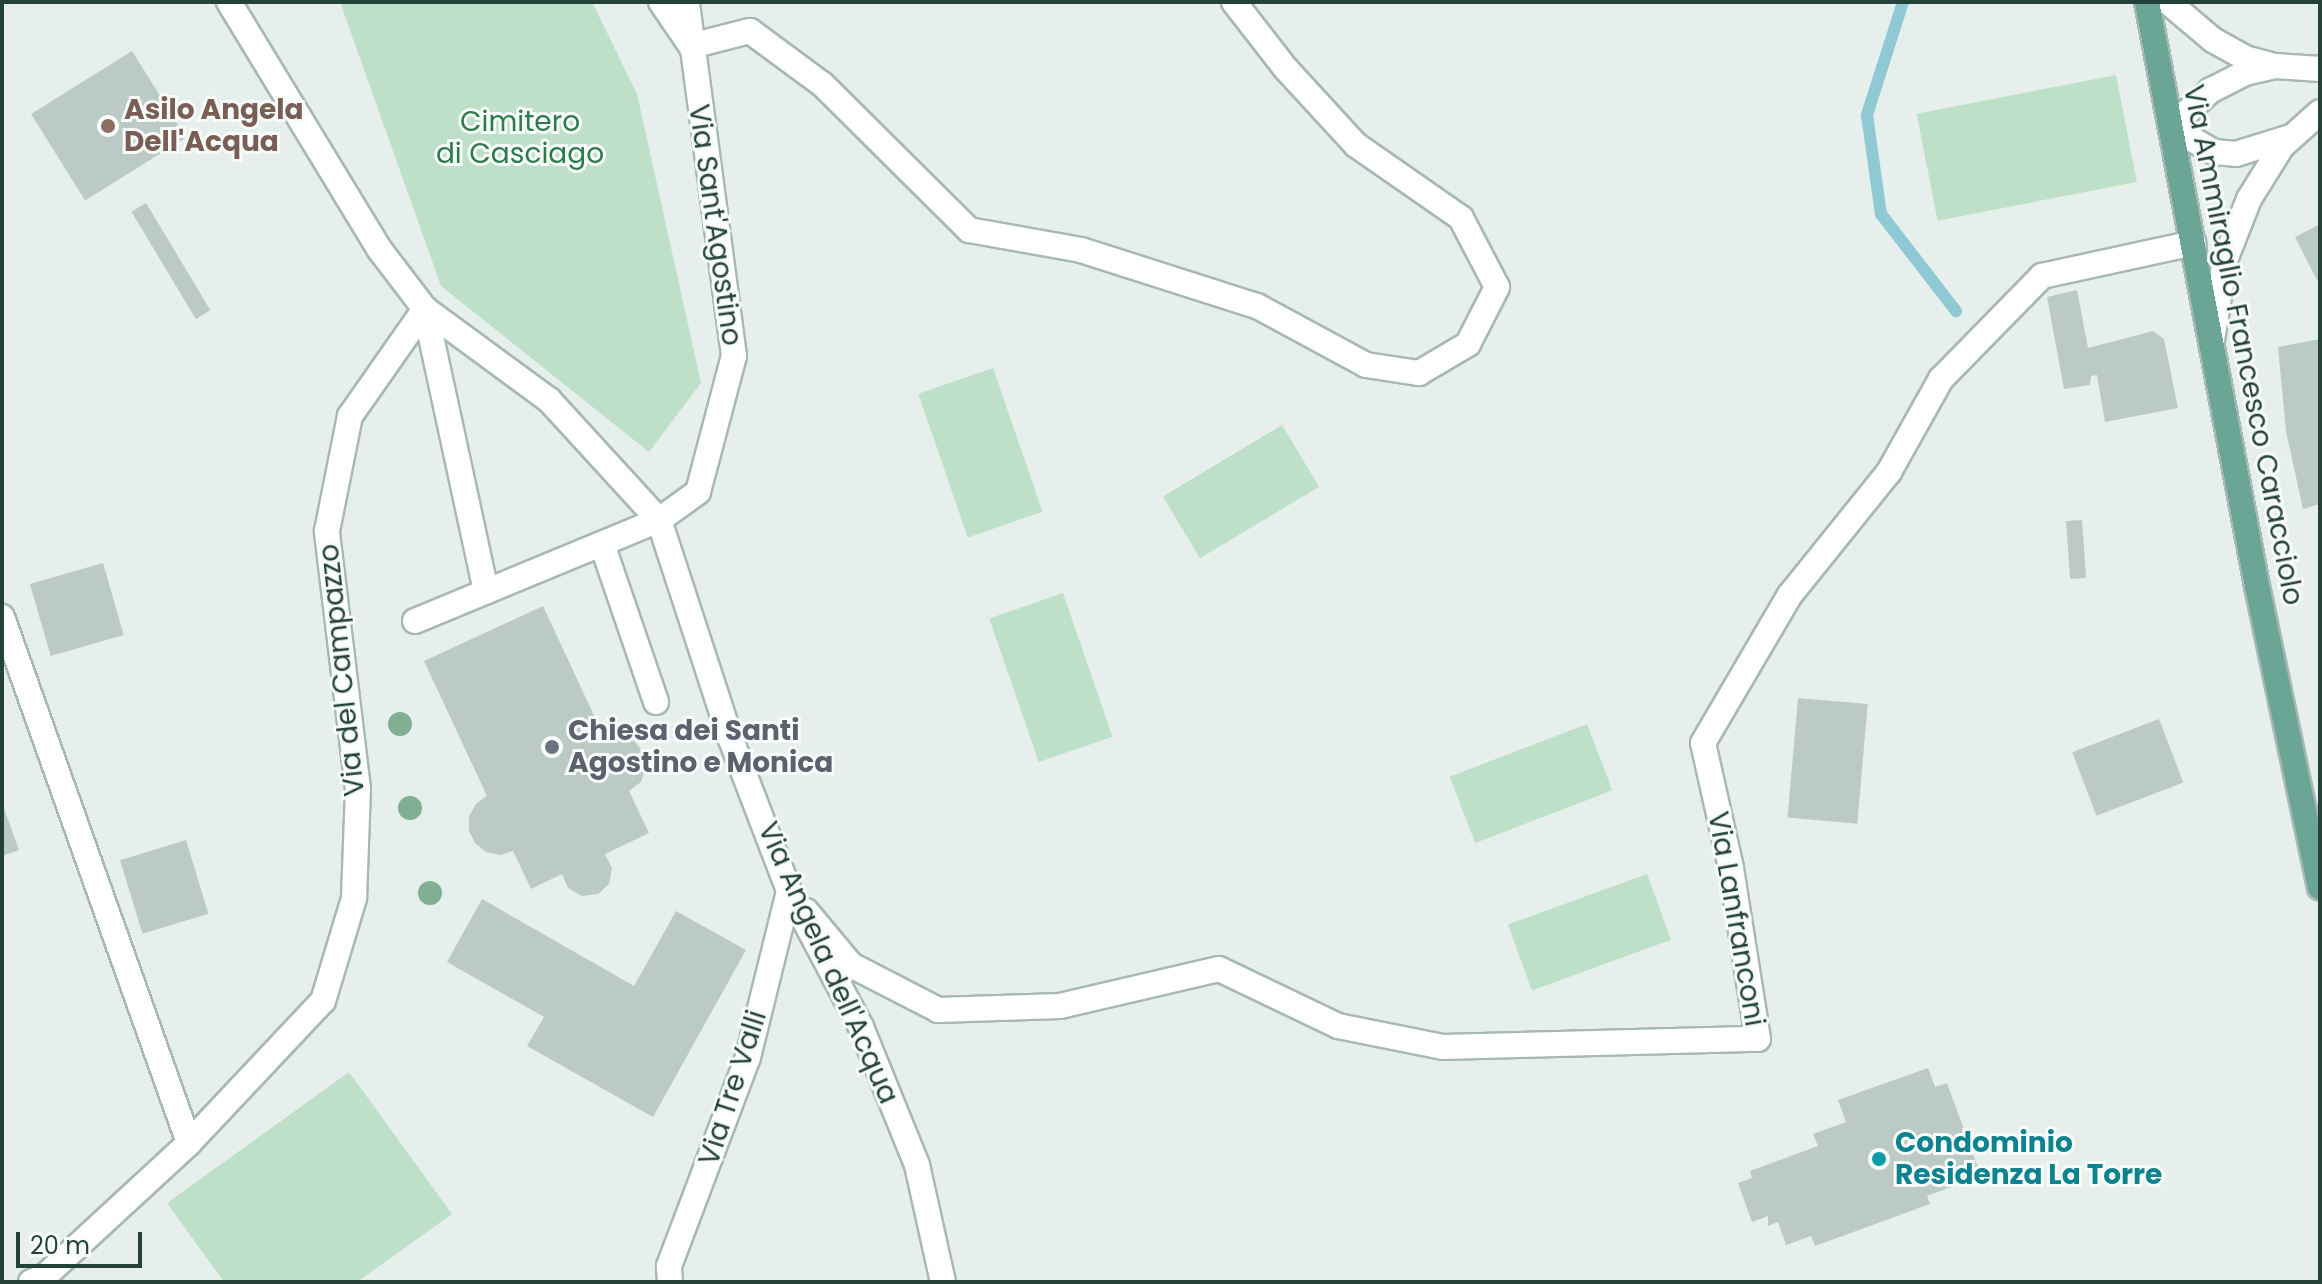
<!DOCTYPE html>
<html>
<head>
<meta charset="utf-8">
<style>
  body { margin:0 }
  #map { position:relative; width:2322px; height:1284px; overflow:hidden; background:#e6efeb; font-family:Poppins,sans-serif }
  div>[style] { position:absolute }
  .green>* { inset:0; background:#bfe0c8; transform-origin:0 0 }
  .stream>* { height:12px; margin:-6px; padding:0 6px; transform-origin:6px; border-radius:6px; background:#8ec9d4 }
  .building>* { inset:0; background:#bbcac4; transform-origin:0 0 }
  .roads { filter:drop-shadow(2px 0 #a8b8b2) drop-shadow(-2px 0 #a8b8b2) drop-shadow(0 2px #a8b8b2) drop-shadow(0 -2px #a8b8b2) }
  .lane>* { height:24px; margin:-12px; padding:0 12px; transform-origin:12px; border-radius:12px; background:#fff }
  .street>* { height:24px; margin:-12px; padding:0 12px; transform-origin:12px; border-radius:12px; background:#fff }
  .secondary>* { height:24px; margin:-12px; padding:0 12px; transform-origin:12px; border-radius:12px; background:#fff }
  .primary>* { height:24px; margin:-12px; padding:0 12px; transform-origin:12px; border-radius:12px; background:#6aa596 }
  .trees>* { width:24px; height:24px; margin:-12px; border-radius:50%; background:#80af93 }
  .dots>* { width:22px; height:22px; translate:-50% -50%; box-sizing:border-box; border:4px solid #f7fbf9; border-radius:50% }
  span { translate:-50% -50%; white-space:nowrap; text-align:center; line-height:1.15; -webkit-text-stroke:6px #f7fbf9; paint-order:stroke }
  .education-label { font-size:28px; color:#785e54; font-weight:700 }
  .left { translate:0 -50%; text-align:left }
  .park-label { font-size:28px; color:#2d7a4b }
  .street-label { font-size:28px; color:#24423a }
  .worship-label { font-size:28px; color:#5b616d; font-weight:700 }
  .culture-label { font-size:28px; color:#0d838f; font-weight:700 }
  .frame { position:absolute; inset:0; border:4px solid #24423a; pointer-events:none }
  .scale { position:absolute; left:16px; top:1232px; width:126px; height:36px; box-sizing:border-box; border:4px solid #24423a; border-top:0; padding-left:10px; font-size:24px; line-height:28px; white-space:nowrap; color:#24423a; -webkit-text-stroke:6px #f7fbf9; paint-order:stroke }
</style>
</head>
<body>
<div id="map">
  <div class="green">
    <i style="clip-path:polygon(340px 2px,592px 2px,637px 94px,701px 383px,649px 452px,441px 286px)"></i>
    <i style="left:2116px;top:75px;width:109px;height:203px;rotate:79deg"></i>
    <i style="left:993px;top:368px;width:152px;height:79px;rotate:71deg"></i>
    <i style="left:1282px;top:425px;width:72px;height:139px;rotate:59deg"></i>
    <i style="left:1063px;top:593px;width:152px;height:78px;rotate:71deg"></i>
    <i style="left:1587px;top:724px;width:71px;height:147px;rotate:69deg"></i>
    <i style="left:1647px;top:874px;width:70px;height:148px;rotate:70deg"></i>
    <i style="clip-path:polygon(349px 1072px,452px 1214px,357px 1282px,224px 1282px,167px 1203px)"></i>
  </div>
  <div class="stream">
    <i style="left:1903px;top:2px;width:119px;rotate:107.7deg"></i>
    <i style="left:1867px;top:115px;width:100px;rotate:82deg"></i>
    <i style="left:1881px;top:214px;width:123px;rotate:52.3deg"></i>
  </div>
  <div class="building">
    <i style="left:132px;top:51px;width:102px;height:119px;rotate:58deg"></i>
    <i style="left:146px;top:203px;width:125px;height:17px;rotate:59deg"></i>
    <i style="clip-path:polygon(2320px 224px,2320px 286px,2295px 237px)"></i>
    <i style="clip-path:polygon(2077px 290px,2088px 348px,2153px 331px,2164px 339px,2178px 408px,2105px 422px,2097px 375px,2091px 376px,2090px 385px,2064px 389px,2047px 297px)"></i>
    <i style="clip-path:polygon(2320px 339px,2320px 504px,2303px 509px,2286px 431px,2278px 347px)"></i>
    <i style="left:2082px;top:520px;width:58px;height:16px;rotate:86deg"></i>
    <i style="left:103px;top:563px;width:75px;height:76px;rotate:74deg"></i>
    <i style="clip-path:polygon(543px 606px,605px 739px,620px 736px,634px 741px,644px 752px,646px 767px,641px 782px,629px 791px,649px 833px,605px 854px,612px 868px,609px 884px,598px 894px,582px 896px,568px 888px,562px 874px,531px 889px,513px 851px,500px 855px,486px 852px,475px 843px,469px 831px,469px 816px,476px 804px,487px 796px,424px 661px)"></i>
    <i style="left:1798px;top:698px;width:70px;height:120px;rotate:5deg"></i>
    <i style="left:2159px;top:719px;width:68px;height:93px;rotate:69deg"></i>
    <i style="clip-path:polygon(2px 803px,19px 850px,2px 856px)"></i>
    <i style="left:186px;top:840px;width:77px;height:69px;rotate:73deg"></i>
    <i style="clip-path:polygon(482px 899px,634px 986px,676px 911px,746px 950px,653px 1117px,527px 1046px,544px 1017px,447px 962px)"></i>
    <i style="clip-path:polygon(1928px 1068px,1935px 1087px,1947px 1083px,1981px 1176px,1927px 1196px,1930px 1204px,1815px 1246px,1811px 1236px,1786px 1245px,1778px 1222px,1768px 1226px,1768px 1216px,1752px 1222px,1738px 1183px,1752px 1178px,1750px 1171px,1818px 1146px,1813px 1134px,1846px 1122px,1838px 1100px)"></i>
  </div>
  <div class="roads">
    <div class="lane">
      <i style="left:425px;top:309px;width:289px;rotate:77.8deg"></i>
      <i style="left:602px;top:544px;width:167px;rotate:71.1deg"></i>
      <i style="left:415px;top:621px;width:264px;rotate:-22.5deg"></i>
    </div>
    <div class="street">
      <i style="left:661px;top:2px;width:53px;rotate:55.7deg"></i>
      <i style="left:691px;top:46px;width:61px;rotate:-14.3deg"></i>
      <i style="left:750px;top:31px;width:89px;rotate:36.4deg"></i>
      <i style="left:822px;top:84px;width:207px;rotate:44.8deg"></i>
      <i style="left:969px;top:230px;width:114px;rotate:10.1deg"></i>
      <i style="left:1081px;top:250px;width:185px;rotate:17.7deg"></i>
      <i style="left:1257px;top:306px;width:124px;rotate:28.4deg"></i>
      <i style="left:1366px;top:365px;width:54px;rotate:8.6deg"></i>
      <i style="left:1419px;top:373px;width:57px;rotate:-30.6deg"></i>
      <i style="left:1468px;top:344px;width:64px;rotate:-63deg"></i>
      <i style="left:1497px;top:287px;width:78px;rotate:-117.6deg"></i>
      <i style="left:1461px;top:218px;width:128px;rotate:-145.2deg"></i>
      <i style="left:1356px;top:145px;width:103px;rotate:-132.6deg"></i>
      <i style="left:1286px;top:69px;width:85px;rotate:-127.8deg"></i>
      <i style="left:2168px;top:2px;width:59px;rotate:40.2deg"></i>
      <i style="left:2213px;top:40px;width:37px;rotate:29deg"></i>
      <i style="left:2245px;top:58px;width:31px;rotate:15deg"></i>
      <i style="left:2275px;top:66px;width:45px;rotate:3.8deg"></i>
      <i style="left:2275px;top:66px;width:31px;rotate:167deg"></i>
      <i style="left:2245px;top:73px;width:38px;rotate:153deg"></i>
      <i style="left:2211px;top:90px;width:54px;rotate:137.2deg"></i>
      <i style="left:2171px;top:127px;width:50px;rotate:30.2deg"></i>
      <i style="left:2214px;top:152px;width:22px;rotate:5deg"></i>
      <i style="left:2236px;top:154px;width:53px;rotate:-17.4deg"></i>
      <i style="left:2212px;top:340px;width:81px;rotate:-80.8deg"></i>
      <i style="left:2225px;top:260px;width:66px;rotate:-68.5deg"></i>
      <i style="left:2249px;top:199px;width:62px;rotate:-58.1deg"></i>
      <i style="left:2282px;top:146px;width:51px;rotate:-41.8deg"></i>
      <i style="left:659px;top:520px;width:48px;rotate:-35.7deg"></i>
      <i style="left:698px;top:492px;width:141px;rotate:-75.2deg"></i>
      <i style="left:734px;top:356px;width:357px;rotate:-97.6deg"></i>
      <i style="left:2px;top:617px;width:558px;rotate:70.43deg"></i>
      <i style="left:806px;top:911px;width:70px;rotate:50.2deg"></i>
      <i style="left:851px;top:965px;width:98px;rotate:27.3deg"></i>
      <i style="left:938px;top:1010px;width:122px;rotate:-1.9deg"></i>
      <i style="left:1060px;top:1006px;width:163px;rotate:-13.1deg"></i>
      <i style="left:1219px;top:969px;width:132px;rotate:25.6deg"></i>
      <i style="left:1338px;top:1026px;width:107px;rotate:11.3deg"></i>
      <i style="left:1443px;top:1047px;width:315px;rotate:-1.5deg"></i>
      <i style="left:1758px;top:1039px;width:173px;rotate:-99deg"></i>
      <i style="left:1731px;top:868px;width:128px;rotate:-102.6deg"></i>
      <i style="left:1703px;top:743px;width:172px;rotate:-59.6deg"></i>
      <i style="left:1790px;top:595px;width:158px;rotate:-51.2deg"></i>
      <i style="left:1889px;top:472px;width:107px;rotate:-60.8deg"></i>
      <i style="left:1941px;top:379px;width:144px;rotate:-45.6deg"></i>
      <i style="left:2042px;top:276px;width:155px;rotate:-12.3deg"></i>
      <i style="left:31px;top:1282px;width:15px;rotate:-23deg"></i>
      <i style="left:45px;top:1276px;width:196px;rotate:-42.7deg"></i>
      <i style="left:189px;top:1143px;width:195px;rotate:-46.7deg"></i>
      <i style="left:323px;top:1001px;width:108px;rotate:-73.2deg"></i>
      <i style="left:354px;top:898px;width:109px;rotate:-87.9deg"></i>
      <i style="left:358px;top:789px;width:260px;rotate:-96.9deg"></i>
      <i style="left:327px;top:531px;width:117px;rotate:-78.7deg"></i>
      <i style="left:350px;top:416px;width:131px;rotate:-55deg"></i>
      <i style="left:670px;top:1282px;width:16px;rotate:-94deg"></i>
      <i style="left:669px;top:1266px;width:223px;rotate:-69.3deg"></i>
      <i style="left:748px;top:1057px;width:171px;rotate:-76.1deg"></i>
    </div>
    <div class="secondary">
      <i style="left:229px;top:2px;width:290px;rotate:58.7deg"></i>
      <i style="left:380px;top:250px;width:74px;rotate:52.7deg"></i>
      <i style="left:425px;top:309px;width:154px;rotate:36.3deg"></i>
      <i style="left:549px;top:400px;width:163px;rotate:47.5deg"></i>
      <i style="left:659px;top:520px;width:228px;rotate:71.9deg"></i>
      <i style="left:730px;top:737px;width:165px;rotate:69deg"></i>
      <i style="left:789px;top:891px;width:154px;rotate:62.1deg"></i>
      <i style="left:861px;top:1027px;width:149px;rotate:67.9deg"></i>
      <i style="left:917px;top:1165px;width:120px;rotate:77.5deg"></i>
    </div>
    <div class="primary">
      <i style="left:2147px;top:2px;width:594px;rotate:79.33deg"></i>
      <i style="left:2257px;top:586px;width:308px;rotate:78.2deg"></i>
    </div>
  </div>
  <div class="trees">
    <i style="left:400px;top:724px"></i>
    <i style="left:410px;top:808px"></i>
    <i style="left:430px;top:893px"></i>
  </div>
  <div class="dots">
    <i style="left:108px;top:126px;background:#8d6e63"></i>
    <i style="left:552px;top:747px;background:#6b7280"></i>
    <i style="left:1879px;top:1159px;background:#0f9aa8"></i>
  </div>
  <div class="education-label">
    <span class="left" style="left:124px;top:126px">Asilo Angela<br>Dell'Acqua</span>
  </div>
  <div class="park-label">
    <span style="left:520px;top:138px">Cimitero<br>di Casciago</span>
  </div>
  <div class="street-label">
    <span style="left:715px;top:225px;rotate:82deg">Via Sant'Agostino</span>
    <span style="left:2243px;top:345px;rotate:79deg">Via Ammiraglio Francesco Caracciolo</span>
    <span style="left:342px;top:670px;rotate:-96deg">Via del Campazzo</span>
    <span style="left:1736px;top:919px;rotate:80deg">Via Lanfranconi</span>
    <span style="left:828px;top:963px;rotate:66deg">Via Angela dell'Acqua</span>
    <span style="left:733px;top:1088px;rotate:-72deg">Via Tre Valli</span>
  </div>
  <div class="worship-label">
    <span class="left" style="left:568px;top:747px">Chiesa dei Santi<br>Agostino e Monica</span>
  </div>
  <div class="culture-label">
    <span class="left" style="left:1895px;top:1159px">Condominio<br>Residenza La Torre</span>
  </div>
  <div class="frame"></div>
  <div class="scale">20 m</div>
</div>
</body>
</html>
